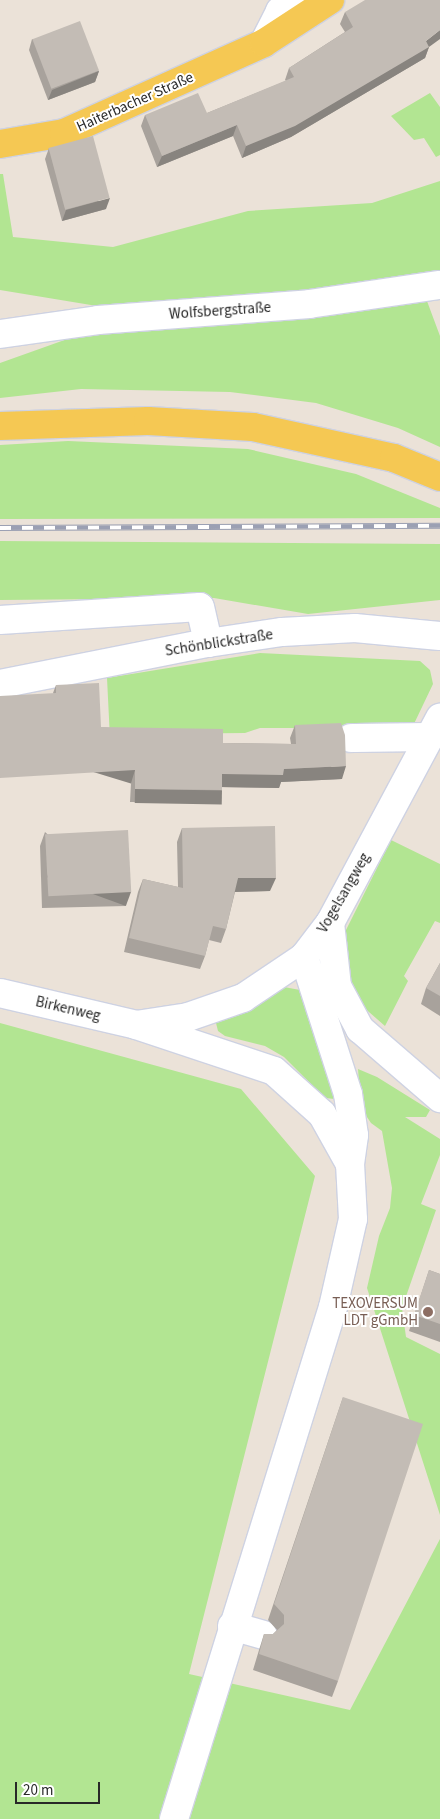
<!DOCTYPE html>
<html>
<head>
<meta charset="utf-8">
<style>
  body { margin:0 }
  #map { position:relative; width:440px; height:1819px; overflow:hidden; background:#ebe2d8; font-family:"Source Sans 3",sans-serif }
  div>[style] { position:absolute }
  .green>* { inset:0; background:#b2e592 }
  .roads { filter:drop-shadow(1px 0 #ced2e2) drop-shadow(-1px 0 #ced2e2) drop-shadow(0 1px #ced2e2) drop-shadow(0 -1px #ced2e2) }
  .minor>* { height:28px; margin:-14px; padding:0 14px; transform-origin:14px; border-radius:14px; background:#fff }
  .major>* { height:28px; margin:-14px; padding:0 14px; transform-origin:14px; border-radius:14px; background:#f5c853 }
  .rail>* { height:5.5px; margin-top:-2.75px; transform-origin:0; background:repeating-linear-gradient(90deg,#fff 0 11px,#9ba0b3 0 22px); box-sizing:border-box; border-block:1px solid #9ba0b3 }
  .wall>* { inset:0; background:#a8a29c }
  .shaded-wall>* { inset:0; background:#88847f; transform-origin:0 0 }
  .building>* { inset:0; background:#c3bcb5; transform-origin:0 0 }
  .dots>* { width:14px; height:14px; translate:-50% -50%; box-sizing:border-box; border:2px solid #fff; border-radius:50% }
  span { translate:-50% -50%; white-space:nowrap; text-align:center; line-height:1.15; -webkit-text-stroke:4px #fff; paint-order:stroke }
  .street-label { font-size:15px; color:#282828 }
  .education-label { font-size:15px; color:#785e54 }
  .right { translate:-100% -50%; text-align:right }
  .scale { position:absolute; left:15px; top:1782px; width:85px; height:22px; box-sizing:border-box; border:2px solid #282828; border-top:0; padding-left:6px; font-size:15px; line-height:18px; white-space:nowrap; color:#282828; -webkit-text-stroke:4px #fff; paint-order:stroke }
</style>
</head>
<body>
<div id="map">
  <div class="green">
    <i style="clip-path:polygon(430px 93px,440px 107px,440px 155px,436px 157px,424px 138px,414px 140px,391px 116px)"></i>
    <i style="clip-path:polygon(0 174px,3px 174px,13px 237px,113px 247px,248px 211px,372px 203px,440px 181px,440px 274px,424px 293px,440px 336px,440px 447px,398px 428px,316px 403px,230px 392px,81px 389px,0 398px,0 363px,101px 327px,97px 306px,0 290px)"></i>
    <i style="clip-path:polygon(68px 441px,248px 449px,356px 474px,440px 508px,440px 518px,0 519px,0 445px)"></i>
    <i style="clip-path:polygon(0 541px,440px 544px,440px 600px,308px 614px,214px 598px,0 600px)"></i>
    <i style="clip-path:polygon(260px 653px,420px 661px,430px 670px,433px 684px,412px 728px,260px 728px,245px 733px,147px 734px,110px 739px,107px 678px)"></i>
    <i style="clip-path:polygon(391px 840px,440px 864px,440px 923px,435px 921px,404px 976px,408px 981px,385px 1026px,353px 998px,347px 978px,344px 934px)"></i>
    <i style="clip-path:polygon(284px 987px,300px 990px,305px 998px,336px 1089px,334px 1099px,326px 1098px,315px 1088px,284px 1057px,265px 1046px,225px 1036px,218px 1031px,216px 1023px)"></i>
    <i style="clip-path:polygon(0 1023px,241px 1089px,315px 1176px,189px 1674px,350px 1710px,440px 1539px,440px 1819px,0 1819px)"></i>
    <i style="clip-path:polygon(358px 1069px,377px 1077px,430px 1110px,426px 1117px,405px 1117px,440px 1139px,440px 1155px,421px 1204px,436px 1210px,402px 1308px,406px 1337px,440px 1354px,440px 1515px,367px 1288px,379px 1236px,390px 1208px,392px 1188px,382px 1131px,371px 1123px,361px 1108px)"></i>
  </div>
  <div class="roads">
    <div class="minor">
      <i style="left:264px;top:43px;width:36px;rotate:-63deg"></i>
      <i style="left:280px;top:11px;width:17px;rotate:-40deg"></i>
      <i style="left:0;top:334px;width:99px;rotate:-8.1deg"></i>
      <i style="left:98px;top:320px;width:212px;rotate:-4.3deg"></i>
      <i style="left:309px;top:304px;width:132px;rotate:-8.3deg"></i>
      <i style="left:0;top:620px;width:200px;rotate:-3.7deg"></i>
      <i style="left:200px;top:607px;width:37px;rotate:77deg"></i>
      <i style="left:0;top:684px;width:212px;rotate:-11.2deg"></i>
      <i style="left:208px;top:643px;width:75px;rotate:-8.5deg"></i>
      <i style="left:282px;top:632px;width:73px;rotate:-3.1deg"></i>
      <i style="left:355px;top:628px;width:85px;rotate:5.4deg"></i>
      <i style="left:351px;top:738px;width:79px;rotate:-0.7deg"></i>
      <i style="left:330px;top:923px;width:63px;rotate:83.7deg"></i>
      <i style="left:337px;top:986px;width:49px;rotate:61.9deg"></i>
      <i style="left:360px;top:1029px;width:106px;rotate:40.8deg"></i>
      <i style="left:0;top:993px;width:140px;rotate:13.2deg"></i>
      <i style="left:136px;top:1025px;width:145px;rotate:18.4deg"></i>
      <i style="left:274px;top:1071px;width:64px;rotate:41.9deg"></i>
      <i style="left:322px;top:1114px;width:57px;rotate:60.8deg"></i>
      <i style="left:136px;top:1025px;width:53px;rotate:-8.7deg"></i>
      <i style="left:188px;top:1017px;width:58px;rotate:-19.1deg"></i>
      <i style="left:243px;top:998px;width:73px;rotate:-33.9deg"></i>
      <i style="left:304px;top:957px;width:43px;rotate:-52.6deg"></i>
      <i style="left:330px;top:923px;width:233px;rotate:-61.8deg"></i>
      <i style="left:232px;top:1626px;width:32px;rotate:16deg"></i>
      <i style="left:174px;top:1819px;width:536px;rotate:-72.75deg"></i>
      <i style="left:333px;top:1307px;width:90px;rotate:-77.2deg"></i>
      <i style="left:353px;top:1219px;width:55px;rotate:-93.1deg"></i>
      <i style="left:350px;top:1164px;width:29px;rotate:-82deg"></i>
      <i style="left:354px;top:1135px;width:41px;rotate:-98.3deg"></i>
      <i style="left:348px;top:1094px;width:144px;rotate:-107.8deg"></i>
    </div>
    <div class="major">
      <i style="left:0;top:144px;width:65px;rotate:-9.8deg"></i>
      <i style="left:64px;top:133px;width:219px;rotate:-24.2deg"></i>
      <i style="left:264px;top:43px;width:79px;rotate:-33.1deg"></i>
      <i style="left:0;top:426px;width:148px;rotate:-1.9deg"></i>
      <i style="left:148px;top:421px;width:105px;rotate:3.3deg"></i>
      <i style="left:253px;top:427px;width:144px;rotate:12.4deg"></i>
      <i style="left:394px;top:458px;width:50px;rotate:22.4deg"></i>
    </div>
  </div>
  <div class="rail">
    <i style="left:0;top:528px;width:440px;rotate:-0.3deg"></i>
  </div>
  <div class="wall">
    <i style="clip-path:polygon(345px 12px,429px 47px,425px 58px,291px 137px,242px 158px,233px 136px,157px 167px,141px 126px,145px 115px,207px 113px,286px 81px,285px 80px,289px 68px,345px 32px,340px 24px)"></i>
    <i style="clip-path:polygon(32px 39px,99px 71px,95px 82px,48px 100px,29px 50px)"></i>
    <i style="clip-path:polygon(49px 148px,106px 209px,62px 221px,45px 159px)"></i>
    <i style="clip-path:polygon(56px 685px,101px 727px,223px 743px,291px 744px,290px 738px,295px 725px,342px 779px,281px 782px,279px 788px,222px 787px,222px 790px,217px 803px,130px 802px,131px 783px,53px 693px)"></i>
    <i style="clip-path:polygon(182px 828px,270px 891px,235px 892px,226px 929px,221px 943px,209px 940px,205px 956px,200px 969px,124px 952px,138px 892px,143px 879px,178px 887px,177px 842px)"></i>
    <i style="clip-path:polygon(45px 832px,126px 906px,42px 908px,40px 846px)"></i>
    <i style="clip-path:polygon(440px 963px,440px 1016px,421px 1004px,426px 988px)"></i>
    <i style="clip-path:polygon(429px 1270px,440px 1274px,440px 1342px,409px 1331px)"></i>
    <i style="clip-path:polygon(343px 1397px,338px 1681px,332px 1697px,253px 1670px,259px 1650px,264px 1634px,273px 1634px,277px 1630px,268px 1620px)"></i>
  </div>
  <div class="shaded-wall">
    <i style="clip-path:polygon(440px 30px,440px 39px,429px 47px,425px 58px,291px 137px,242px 158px,246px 146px,426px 41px)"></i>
    <i style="clip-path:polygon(99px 71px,95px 82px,48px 100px,52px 90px)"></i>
    <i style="clip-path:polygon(237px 125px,233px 136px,157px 167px,162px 156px)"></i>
    <i style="clip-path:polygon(110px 198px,106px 209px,62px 221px,66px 210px)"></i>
    <i style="clip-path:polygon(346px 766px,342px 779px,281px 782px,279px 788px,217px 787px,222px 774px,284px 769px)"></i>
    <i style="left:135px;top:770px;width:14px;height:135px;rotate:107deg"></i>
    <i style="left:135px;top:789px;width:87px;height:14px;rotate:1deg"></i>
    <i style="clip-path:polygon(238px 878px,276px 878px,270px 891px,232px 892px)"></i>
    <i style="left:131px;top:892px;width:15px;height:84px;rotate:110deg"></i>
  </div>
  <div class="building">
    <i style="clip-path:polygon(365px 0,440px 0,440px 30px,426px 41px,429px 47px,295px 126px,246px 146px,237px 125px,162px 156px,145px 115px,198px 93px,207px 113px,294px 77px,289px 68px,353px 27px,345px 12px)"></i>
    <i style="left:80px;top:21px;width:53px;height:51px;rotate:69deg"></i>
    <i style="left:93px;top:136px;width:64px;height:46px;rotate:75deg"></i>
    <i style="clip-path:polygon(99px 683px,101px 727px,223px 729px,223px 743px,296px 744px,295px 725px,341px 723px,345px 735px,346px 766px,284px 769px,283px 775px,222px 774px,222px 790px,135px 789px,135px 770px,0 778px,0 696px,56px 693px,56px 685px)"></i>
    <i style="clip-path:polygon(275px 826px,276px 878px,238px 878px,226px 929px,213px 926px,205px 956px,129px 938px,143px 879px,183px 888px,182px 828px)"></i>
    <i style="left:128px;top:830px;width:62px;height:83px;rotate:87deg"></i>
    <i style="clip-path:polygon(440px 963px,440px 996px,426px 988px)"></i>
    <i style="clip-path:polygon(429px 1270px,440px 1274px,440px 1324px,414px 1315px)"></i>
    <i style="clip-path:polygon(343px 1397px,423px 1424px,338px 1681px,259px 1654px,264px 1634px,273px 1634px,284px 1624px,284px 1615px,274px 1604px)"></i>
  </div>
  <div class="dots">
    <i style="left:428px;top:1312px;background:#8d6e63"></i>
  </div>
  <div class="street-label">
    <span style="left:135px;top:102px;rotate:-24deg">Haiterbacher Straße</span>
    <span style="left:220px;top:311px;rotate:-4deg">Wolfsbergstraße</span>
    <span style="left:219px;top:643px;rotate:-9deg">Schönblickstraße</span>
    <span style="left:344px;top:893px;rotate:-60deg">Vogelsangweg</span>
    <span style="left:68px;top:1009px;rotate:13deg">Birkenweg</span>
  </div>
  <div class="education-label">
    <span class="right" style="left:418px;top:1312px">TEXOVERSUM<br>LDT gGmbH</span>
  </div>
  <div class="scale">20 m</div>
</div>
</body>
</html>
